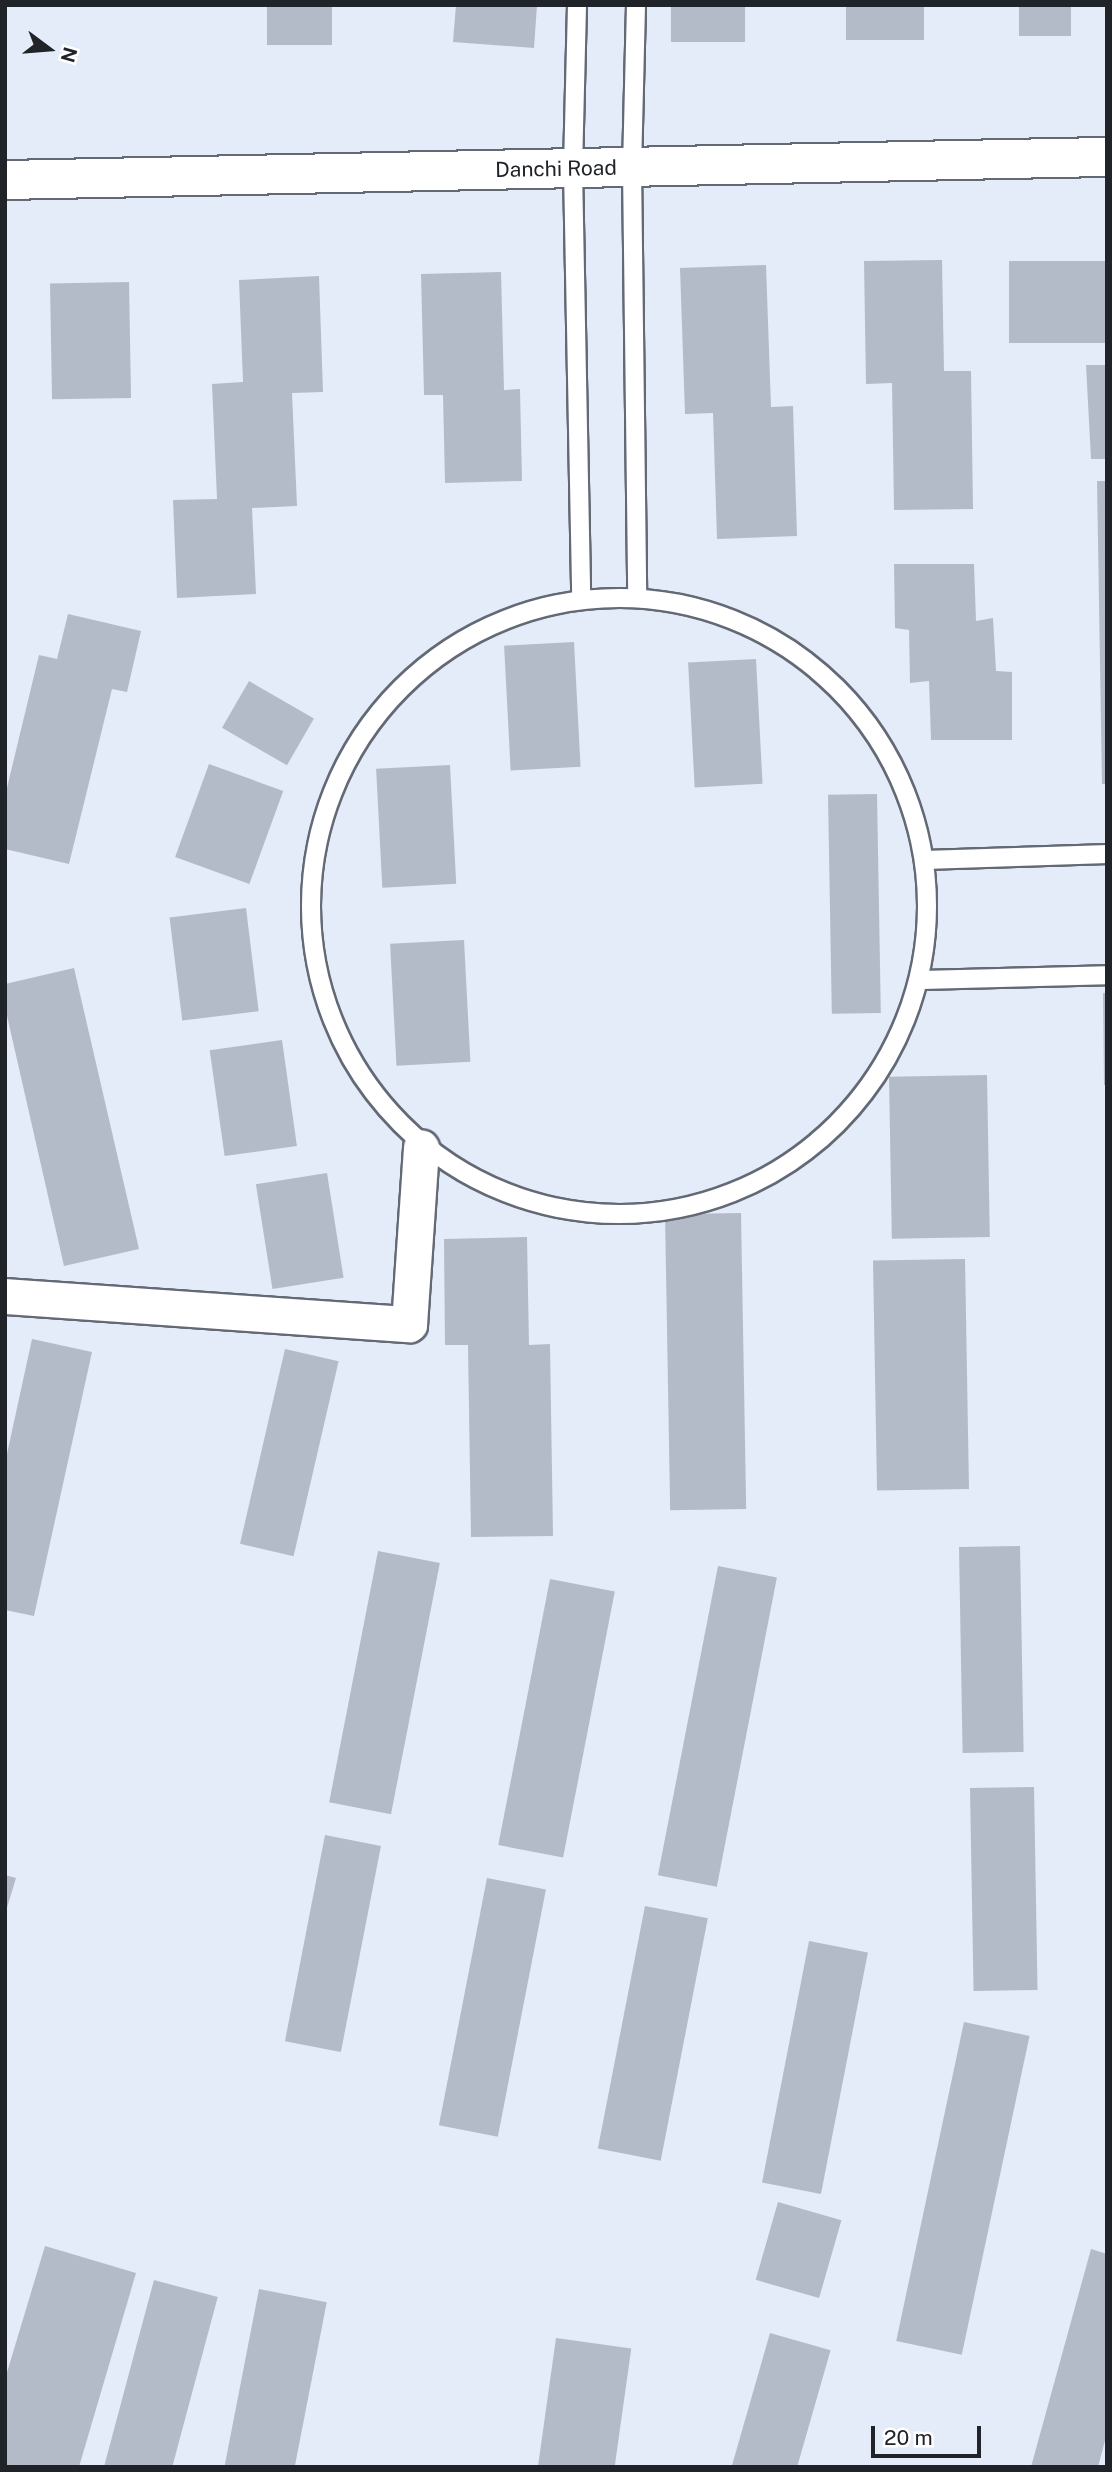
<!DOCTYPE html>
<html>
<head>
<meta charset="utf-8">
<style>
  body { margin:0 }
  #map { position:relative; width:1112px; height:2472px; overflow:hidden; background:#e4ebf9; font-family:"Public Sans",sans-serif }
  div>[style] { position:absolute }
  .building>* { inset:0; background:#b4bbc8; transform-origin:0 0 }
  .roads { filter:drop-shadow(2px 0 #636975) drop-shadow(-2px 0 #636975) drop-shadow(0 2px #636975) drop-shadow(0 -2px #636975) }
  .service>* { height:18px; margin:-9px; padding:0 9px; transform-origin:9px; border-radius:9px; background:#fff }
  .service>.ring { margin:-9px; padding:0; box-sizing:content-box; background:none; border:18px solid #fff; border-radius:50% }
  .minor>* { height:35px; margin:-17.5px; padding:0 17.5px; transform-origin:17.5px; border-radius:17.5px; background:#fff }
  .secondary>* { height:38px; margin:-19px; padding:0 19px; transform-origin:19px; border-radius:19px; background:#fff }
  span { translate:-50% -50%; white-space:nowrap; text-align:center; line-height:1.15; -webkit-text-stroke:5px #fff; paint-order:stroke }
  .street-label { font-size:21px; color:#202328 }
  .frame { position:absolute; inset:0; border:7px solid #202328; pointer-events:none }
  .north { position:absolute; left:14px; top:14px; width:70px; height:70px; -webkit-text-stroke:5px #fff; paint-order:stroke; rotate:106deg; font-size:19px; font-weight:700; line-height:28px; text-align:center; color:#202328 }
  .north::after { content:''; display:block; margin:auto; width:24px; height:32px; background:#202328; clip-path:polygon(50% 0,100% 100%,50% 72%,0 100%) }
  .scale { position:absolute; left:871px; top:2426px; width:110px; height:32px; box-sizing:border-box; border:4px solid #202328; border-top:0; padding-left:9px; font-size:21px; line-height:24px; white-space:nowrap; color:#202328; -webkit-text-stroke:5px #fff; paint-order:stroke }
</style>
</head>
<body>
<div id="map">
  <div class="building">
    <i style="left:267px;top:5px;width:65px;height:40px"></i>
    <i style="clip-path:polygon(456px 5px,537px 5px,534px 48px,453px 42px)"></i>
    <i style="left:671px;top:5px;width:74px;height:37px"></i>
    <i style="left:846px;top:5px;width:78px;height:35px"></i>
    <i style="left:1019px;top:5px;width:52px;height:31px"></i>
    <i style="clip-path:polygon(942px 260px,944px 371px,971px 371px,973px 509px,894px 510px,892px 383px,866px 384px,864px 261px)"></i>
    <i style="left:1107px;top:261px;width:82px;height:98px;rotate:90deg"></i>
    <i style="clip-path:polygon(766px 265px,771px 407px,793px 406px,797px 536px,717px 539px,713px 413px,685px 414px,680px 268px)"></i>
    <i style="clip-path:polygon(501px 272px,504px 390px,520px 389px,522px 481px,445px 483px,443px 395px,424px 395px,421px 274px)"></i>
    <i style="clip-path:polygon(319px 276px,323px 392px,292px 393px,297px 506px,252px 508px,256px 594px,177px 598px,173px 500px,217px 499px,212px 384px,243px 382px,239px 280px)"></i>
    <i style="left:129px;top:282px;width:116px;height:79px;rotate:89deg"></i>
    <i style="clip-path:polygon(1086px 365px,1107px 365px,1107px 459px,1091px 459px)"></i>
    <i style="clip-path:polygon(1097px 481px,1107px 481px,1107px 784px,1102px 784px)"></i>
    <i style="clip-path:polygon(894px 564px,974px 564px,976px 621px,993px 618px,996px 671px,1012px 672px,1012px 740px,931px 740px,929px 681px,910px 683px,909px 630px,895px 628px)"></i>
    <i style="clip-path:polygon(68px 614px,141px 631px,127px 692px,112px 689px,69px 864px,5px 849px,5px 796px,39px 655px,57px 659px)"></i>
    <i style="left:574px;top:642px;width:125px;height:70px;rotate:87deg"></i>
    <i style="left:756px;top:659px;width:125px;height:68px;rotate:87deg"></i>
    <i style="left:249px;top:681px;width:75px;height:54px;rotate:30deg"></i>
    <i style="left:209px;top:764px;width:79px;height:99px;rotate:20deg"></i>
    <i style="left:450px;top:765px;width:119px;height:74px;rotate:87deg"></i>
    <i style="left:877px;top:794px;width:219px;height:49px;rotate:89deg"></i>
    <i style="left:246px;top:908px;width:104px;height:77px;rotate:83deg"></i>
    <i style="left:464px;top:940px;width:122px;height:74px;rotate:87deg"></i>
    <i style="clip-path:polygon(74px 968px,139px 1249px,64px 1266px,5px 1007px,5px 984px)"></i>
    <i style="clip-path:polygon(1103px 993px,1107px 993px,1107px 1085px,1104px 1085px)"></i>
    <i style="left:282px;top:1040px;width:107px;height:73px;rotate:82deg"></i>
    <i style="left:987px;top:1075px;width:162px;height:98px;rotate:89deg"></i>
    <i style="left:327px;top:1173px;width:106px;height:72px;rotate:81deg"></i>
    <i style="left:741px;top:1213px;width:296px;height:76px;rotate:89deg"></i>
    <i style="clip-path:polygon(527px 1237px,529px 1345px,550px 1344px,553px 1536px,471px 1537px,468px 1345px,445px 1345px,444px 1239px)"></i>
    <i style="left:965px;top:1259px;width:230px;height:92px;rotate:89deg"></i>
    <i style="clip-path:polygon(32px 1339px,92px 1352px,34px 1616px,5px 1610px,5px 1463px)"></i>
    <i style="left:285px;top:1349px;width:55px;height:200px;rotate:13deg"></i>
    <i style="left:1020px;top:1546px;width:206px;height:61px;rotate:89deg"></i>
    <i style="left:378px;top:1551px;width:63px;height:256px;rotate:11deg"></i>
    <i style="left:718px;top:1566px;width:60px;height:315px;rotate:11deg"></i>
    <i style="left:550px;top:1579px;width:66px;height:271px;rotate:11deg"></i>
    <i style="left:1034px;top:1787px;width:203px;height:64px;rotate:89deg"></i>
    <i style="left:325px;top:1835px;width:57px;height:210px;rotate:11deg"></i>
    <i style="clip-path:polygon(5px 1875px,16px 1878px,6px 1911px,5px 1911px)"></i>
    <i style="left:487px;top:1878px;width:60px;height:252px;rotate:11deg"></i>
    <i style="left:645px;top:1906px;width:64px;height:247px;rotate:11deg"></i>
    <i style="left:809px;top:1941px;width:60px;height:246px;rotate:11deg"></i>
    <i style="left:964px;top:2022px;width:67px;height:326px;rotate:12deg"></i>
    <i style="left:778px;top:2202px;width:66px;height:81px;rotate:16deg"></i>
    <i style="clip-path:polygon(45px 2246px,136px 2273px,79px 2467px,5px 2467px,5px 2379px)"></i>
    <i style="clip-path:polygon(1091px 2249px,1107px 2254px,1107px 2433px,1098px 2467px,1031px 2467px)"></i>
    <i style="left:154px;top:2280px;width:66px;height:194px;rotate:15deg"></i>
    <i style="left:259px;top:2289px;width:69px;height:182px;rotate:11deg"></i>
    <i style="left:770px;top:2333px;width:63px;height:139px;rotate:16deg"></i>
    <i style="left:556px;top:2338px;width:76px;height:131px;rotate:8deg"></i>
  </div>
  <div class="roads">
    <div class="service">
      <i style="left:577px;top:5px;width:164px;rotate:91.4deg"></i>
      <i style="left:573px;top:169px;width:428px;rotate:88.9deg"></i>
      <i style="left:636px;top:5px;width:162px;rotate:91.4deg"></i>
      <i style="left:632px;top:167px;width:428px;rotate:89.3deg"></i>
      <i class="ring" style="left:311px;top:598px;width:598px;height:598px"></i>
      <i style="left:926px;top:860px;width:181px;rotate:-1.9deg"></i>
      <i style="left:921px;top:980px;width:186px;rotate:-1.5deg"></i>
    </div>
    <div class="minor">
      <i style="left:5px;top:1296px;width:405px;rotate:4deg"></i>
      <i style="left:409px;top:1324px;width:177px;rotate:-86.1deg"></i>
    </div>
    <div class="secondary">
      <i style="left:5px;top:180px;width:1102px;rotate:-1.2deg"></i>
    </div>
  </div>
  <div class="street-label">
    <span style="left:556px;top:169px;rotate:-1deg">Danchi Road</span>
  </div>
  <div class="frame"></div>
  <div class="north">N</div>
  <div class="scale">20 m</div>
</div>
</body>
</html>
